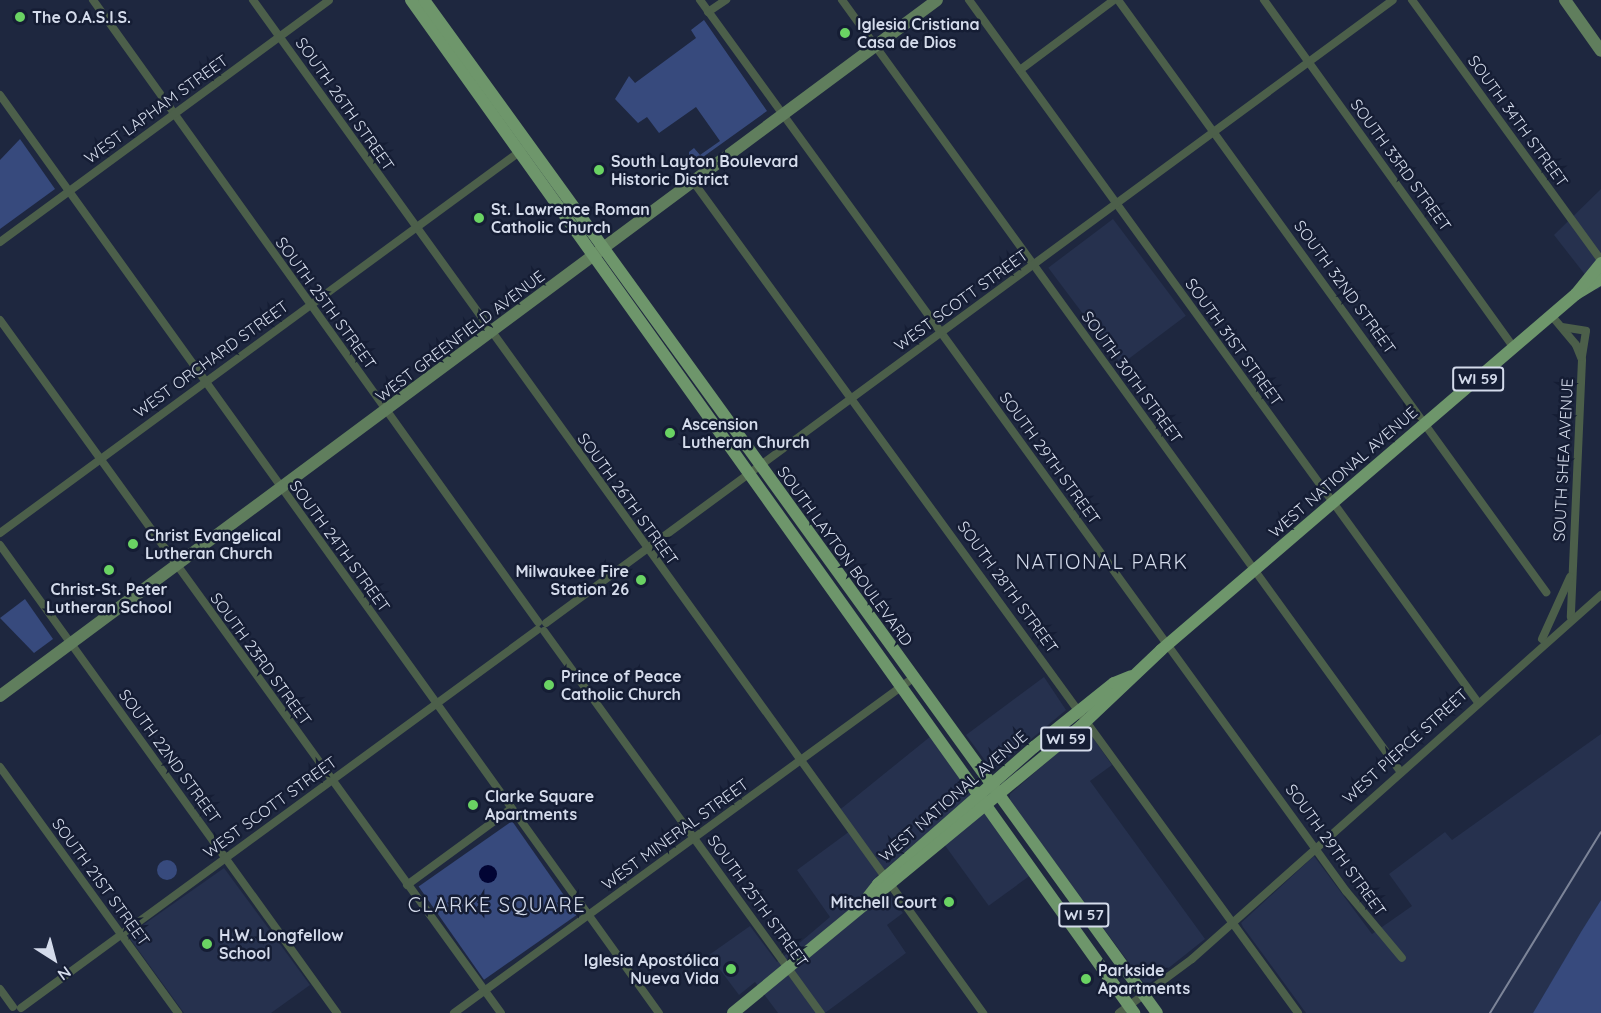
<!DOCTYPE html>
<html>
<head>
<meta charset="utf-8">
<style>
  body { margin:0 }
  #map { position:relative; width:1601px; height:1013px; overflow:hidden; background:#1e273f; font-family:Quicksand,sans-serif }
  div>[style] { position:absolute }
  .built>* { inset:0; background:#26314e; transform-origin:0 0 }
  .green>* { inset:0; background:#374a7d; transform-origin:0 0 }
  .round { border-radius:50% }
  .water>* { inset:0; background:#020534 }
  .street>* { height:8px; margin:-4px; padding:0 4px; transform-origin:4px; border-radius:4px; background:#4c5f4a }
  .secondary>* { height:12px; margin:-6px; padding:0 6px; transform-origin:6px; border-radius:6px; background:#607e5d }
  .primary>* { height:12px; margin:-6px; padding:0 6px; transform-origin:6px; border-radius:6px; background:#6e966b }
  .rail>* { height:2px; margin:-1px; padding:0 1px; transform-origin:1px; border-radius:1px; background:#7c8498 }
  .dots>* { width:16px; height:16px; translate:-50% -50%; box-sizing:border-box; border:3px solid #151d34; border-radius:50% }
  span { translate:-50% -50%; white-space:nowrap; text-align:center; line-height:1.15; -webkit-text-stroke:5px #151d34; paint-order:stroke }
  .shield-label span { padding:2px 4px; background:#151d34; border:2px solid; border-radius:4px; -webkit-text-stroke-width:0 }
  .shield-label { font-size:15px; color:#d4dbeb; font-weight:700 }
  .poi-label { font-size:16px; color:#d4dbeb; font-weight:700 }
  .left { translate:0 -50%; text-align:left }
  .right { translate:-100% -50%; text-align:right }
  .street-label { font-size:16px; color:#d4dbeb }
  .quarter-label { font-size:20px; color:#d4dbeb; letter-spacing:1.5px }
  .north { position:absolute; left:24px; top:929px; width:60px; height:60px; -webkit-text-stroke:4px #151d34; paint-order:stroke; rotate:144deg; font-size:16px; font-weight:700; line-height:24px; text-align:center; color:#d4dbeb }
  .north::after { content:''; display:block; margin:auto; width:21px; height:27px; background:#d4dbeb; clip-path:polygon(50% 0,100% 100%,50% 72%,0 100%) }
</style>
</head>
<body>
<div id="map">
  <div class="built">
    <i style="clip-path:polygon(1601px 189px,1601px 287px,1597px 290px,1554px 235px)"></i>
    <i style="left:1113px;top:219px;width:121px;height:81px;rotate:53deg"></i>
    <i style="clip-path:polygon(1044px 677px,1066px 710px,993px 771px,966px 735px)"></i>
    <i style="clip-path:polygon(1086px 728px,1112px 765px,1090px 781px,1205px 939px,1146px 986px,1010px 801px,1010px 794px)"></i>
    <i style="clip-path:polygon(1601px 734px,1601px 900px,1533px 1013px,1306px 1013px,1243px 927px,1241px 923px,1314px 856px,1372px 934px,1412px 906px,1389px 874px,1445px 832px,1452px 840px)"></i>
    <i style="clip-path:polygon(931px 736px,972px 795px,876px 877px,903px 913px,887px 925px,906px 953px,825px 1013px,778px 1013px,755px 982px,739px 995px,709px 955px,750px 926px,777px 962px,830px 917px,797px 870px,850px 831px,837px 812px)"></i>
    <i style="left:985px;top:807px;width:82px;height:55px;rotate:54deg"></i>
    <i style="clip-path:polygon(224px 868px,310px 985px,271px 1013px,184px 1013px,131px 940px,133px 932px)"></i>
  </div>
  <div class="green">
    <i style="clip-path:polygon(704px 20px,767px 111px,689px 167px,689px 152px,694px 148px,700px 155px,720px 141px,696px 107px,659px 133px,647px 117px,638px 123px,615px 99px,629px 76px,635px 83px,696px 38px,691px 30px)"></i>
    <i style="clip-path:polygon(20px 139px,55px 189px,0 229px,0 160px)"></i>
    <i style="clip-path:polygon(25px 599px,53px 639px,34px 653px,0 618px)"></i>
    <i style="left:512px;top:821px;width:114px;height:114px;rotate:55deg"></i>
    <i class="round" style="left:157px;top:860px;width:20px;height:20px"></i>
    <i style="clip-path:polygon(1601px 900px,1601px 1013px,1533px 1013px,1581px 932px)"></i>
  </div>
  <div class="water">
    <i class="round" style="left:479px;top:865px;width:18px;height:18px"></i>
  </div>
  <div class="street">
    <i style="left:93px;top:0;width:765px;rotate:54.42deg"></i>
    <i style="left:253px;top:0;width:1249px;rotate:54.22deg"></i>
    <i style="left:700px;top:0;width:1101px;rotate:54.06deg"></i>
    <i style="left:1346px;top:891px;width:87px;rotate:50.1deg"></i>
    <i style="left:842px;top:0;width:952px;rotate:54.11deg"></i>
    <i style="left:969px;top:0;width:866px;rotate:54.07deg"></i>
    <i style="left:1118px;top:0;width:731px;rotate:54.13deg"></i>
    <i style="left:1264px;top:0;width:428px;rotate:54.3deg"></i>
    <i style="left:1412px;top:0;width:321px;rotate:54deg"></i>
    <i style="left:708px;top:12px;width:22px;rotate:-34deg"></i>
    <i style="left:1020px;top:70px;width:117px;rotate:-36.7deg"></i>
    <i style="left:0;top:95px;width:1130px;rotate:54.33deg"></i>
    <i style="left:692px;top:180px;width:1030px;rotate:53.96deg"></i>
    <i style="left:0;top:242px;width:408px;rotate:-36.3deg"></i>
    <i style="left:1551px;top:315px;width:39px;rotate:50deg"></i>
    <i style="left:1576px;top:345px;width:16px;rotate:68deg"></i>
    <i style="left:1582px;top:360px;width:257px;rotate:92.5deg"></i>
    <i style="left:0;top:320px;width:855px;rotate:54.14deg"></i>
    <i style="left:1562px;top:327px;width:24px;rotate:9deg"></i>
    <i style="left:1586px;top:331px;width:26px;rotate:99deg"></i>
    <i style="left:0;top:533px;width:647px;rotate:-36.27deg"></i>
    <i style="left:0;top:545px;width:577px;rotate:54.24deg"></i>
    <i style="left:546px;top:623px;width:1051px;rotate:-36.34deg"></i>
    <i style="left:544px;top:631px;width:472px;rotate:54.1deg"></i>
    <i style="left:1542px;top:639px;width:68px;rotate:-65.7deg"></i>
    <i style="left:0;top:767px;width:304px;rotate:54.1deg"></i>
    <i style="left:407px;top:885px;width:129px;rotate:-36.2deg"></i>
    <i style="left:0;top:989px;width:22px;rotate:54deg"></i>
    <i style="left:21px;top:1008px;width:640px;rotate:-36.22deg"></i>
    <i style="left:454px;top:1013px;width:568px;rotate:-36.12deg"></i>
    <i style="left:1119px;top:1013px;width:91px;rotate:-36.5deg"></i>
    <i style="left:1192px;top:959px;width:548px;rotate:-41.67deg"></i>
  </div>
  <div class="secondary">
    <i style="left:1565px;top:0;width:62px;rotate:54.8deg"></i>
    <i style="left:0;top:696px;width:1167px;rotate:-36.6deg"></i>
  </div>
  <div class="primary">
    <i style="left:411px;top:0;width:1245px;rotate:54.48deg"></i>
    <i style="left:424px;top:0;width:1250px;rotate:54.11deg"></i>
    <i style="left:1576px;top:294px;width:29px;rotate:-31deg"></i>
    <i style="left:861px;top:906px;width:28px;rotate:-52deg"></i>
    <i style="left:878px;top:884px;width:208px;rotate:-41.3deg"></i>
    <i style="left:1034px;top:747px;width:102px;rotate:-38.7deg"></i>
    <i style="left:1114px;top:683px;width:18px;rotate:-22deg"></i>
    <i style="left:733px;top:1013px;width:451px;rotate:-39.5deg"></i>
    <i style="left:1081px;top:726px;width:110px;rotate:-43.5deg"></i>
    <i style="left:1161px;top:650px;width:547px;rotate:-40.62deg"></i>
    <i style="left:1576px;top:294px;width:40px;rotate:-51deg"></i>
  </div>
  <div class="rail">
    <i style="left:1490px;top:1013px;width:212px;rotate:-58.5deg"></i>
  </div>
  <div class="dots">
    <i style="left:20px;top:17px;background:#6ad363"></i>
    <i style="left:845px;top:33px;background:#6ad363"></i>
    <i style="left:599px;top:170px;background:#6ad363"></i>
    <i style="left:479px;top:218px;background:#6ad363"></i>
    <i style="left:670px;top:433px;background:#6ad363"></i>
    <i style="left:133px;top:544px;background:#6ad363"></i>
    <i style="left:109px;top:570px;background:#6ad363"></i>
    <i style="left:641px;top:580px;background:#6ad363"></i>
    <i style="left:549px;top:685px;background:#6ad363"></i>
    <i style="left:473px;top:805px;background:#6ad363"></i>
    <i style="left:949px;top:902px;background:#6ad363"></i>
    <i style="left:207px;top:944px;background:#6ad363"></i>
    <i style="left:731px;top:969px;background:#6ad363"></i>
    <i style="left:1086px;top:979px;background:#6ad363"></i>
  </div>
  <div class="shield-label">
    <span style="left:1478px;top:379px">WI 59</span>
    <span style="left:1066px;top:739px">WI 59</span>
    <span style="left:1084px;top:915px">WI 57</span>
  </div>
  <div class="poi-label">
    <span class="left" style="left:32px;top:17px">The O.A.S.I.S.</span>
    <span class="left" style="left:857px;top:33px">Iglesia Cristiana<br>Casa de Dios</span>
    <span class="left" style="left:611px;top:170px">South Layton Boulevard<br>Historic District</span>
    <span class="left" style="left:491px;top:218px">St. Lawrence Roman<br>Catholic Church</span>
    <span class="left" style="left:682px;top:433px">Ascension<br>Lutheran Church</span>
    <span class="left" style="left:145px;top:544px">Christ Evangelical<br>Lutheran Church</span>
    <span class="right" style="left:629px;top:580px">Milwaukee Fire<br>Station 26</span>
    <span style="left:109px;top:598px">Christ-St. Peter<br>Lutheran School</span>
    <span class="left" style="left:561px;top:685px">Prince of Peace<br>Catholic Church</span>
    <span class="left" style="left:485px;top:805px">Clarke Square<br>Apartments</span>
    <span class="right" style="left:937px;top:902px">Mitchell Court</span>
    <span class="left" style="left:219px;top:944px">H.W. Longfellow<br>School</span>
    <span class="right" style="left:719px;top:969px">Iglesia Apostólica<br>Nueva Vida</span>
    <span class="left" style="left:1098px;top:979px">Parkside<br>Apartments</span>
  </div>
  <div class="street-label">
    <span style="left:345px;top:104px;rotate:55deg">SOUTH 26TH STREET</span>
    <span style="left:156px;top:109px;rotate:-36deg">WEST LAPHAM STREET</span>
    <span style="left:1518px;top:121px;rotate:54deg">SOUTH 34TH STREET</span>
    <span style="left:1401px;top:165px;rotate:54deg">SOUTH 33RD STREET</span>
    <span style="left:1345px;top:287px;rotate:54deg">SOUTH 32ND STREET</span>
    <span style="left:961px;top:300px;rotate:-36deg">WEST SCOTT STREET</span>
    <span style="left:326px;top:303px;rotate:54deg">SOUTH 25TH STREET</span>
    <span style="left:460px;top:336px;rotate:-37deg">WEST GREENFIELD AVENUE</span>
    <span style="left:1234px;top:342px;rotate:54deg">SOUTH 31ST STREET</span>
    <span style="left:211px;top:359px;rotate:-36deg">WEST ORCHARD STREET</span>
    <span style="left:1132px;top:377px;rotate:54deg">SOUTH 30TH STREET</span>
    <span style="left:1050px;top:458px;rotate:54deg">SOUTH 29TH STREET</span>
    <span style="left:1563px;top:460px;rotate:-87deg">SOUTH SHEA AVENUE</span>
    <span style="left:1343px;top:472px;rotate:-41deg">WEST NATIONAL AVENUE</span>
    <span style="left:628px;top:499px;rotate:54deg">SOUTH 26TH STREET</span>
    <span style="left:340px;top:546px;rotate:54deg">SOUTH 24TH STREET</span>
    <span style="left:845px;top:556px;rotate:54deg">SOUTH LAYTON BOULEVARD</span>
    <span style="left:1008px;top:587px;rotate:54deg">SOUTH 28TH STREET</span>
    <span style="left:261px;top:659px;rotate:54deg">SOUTH 23RD STREET</span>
    <span style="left:1405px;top:746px;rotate:-42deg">WEST PIERCE STREET</span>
    <span style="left:170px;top:756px;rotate:54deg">SOUTH 22ND STREET</span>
    <span style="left:953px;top:796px;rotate:-41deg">WEST NATIONAL AVENUE</span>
    <span style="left:270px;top:807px;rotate:-36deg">WEST SCOTT STREET</span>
    <span style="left:675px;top:834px;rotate:-36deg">WEST MINERAL STREET</span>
    <span style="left:1336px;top:850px;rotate:54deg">SOUTH 29TH STREET</span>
    <span style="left:101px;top:882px;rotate:54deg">SOUTH 21ST STREET</span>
    <span style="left:758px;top:901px;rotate:54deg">SOUTH 25TH STREET</span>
  </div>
  <div class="quarter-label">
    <span style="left:1102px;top:561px">NATIONAL PARK</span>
    <span style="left:497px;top:904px">CLARKE SQUARE</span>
  </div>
  <div class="north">N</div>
</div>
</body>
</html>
